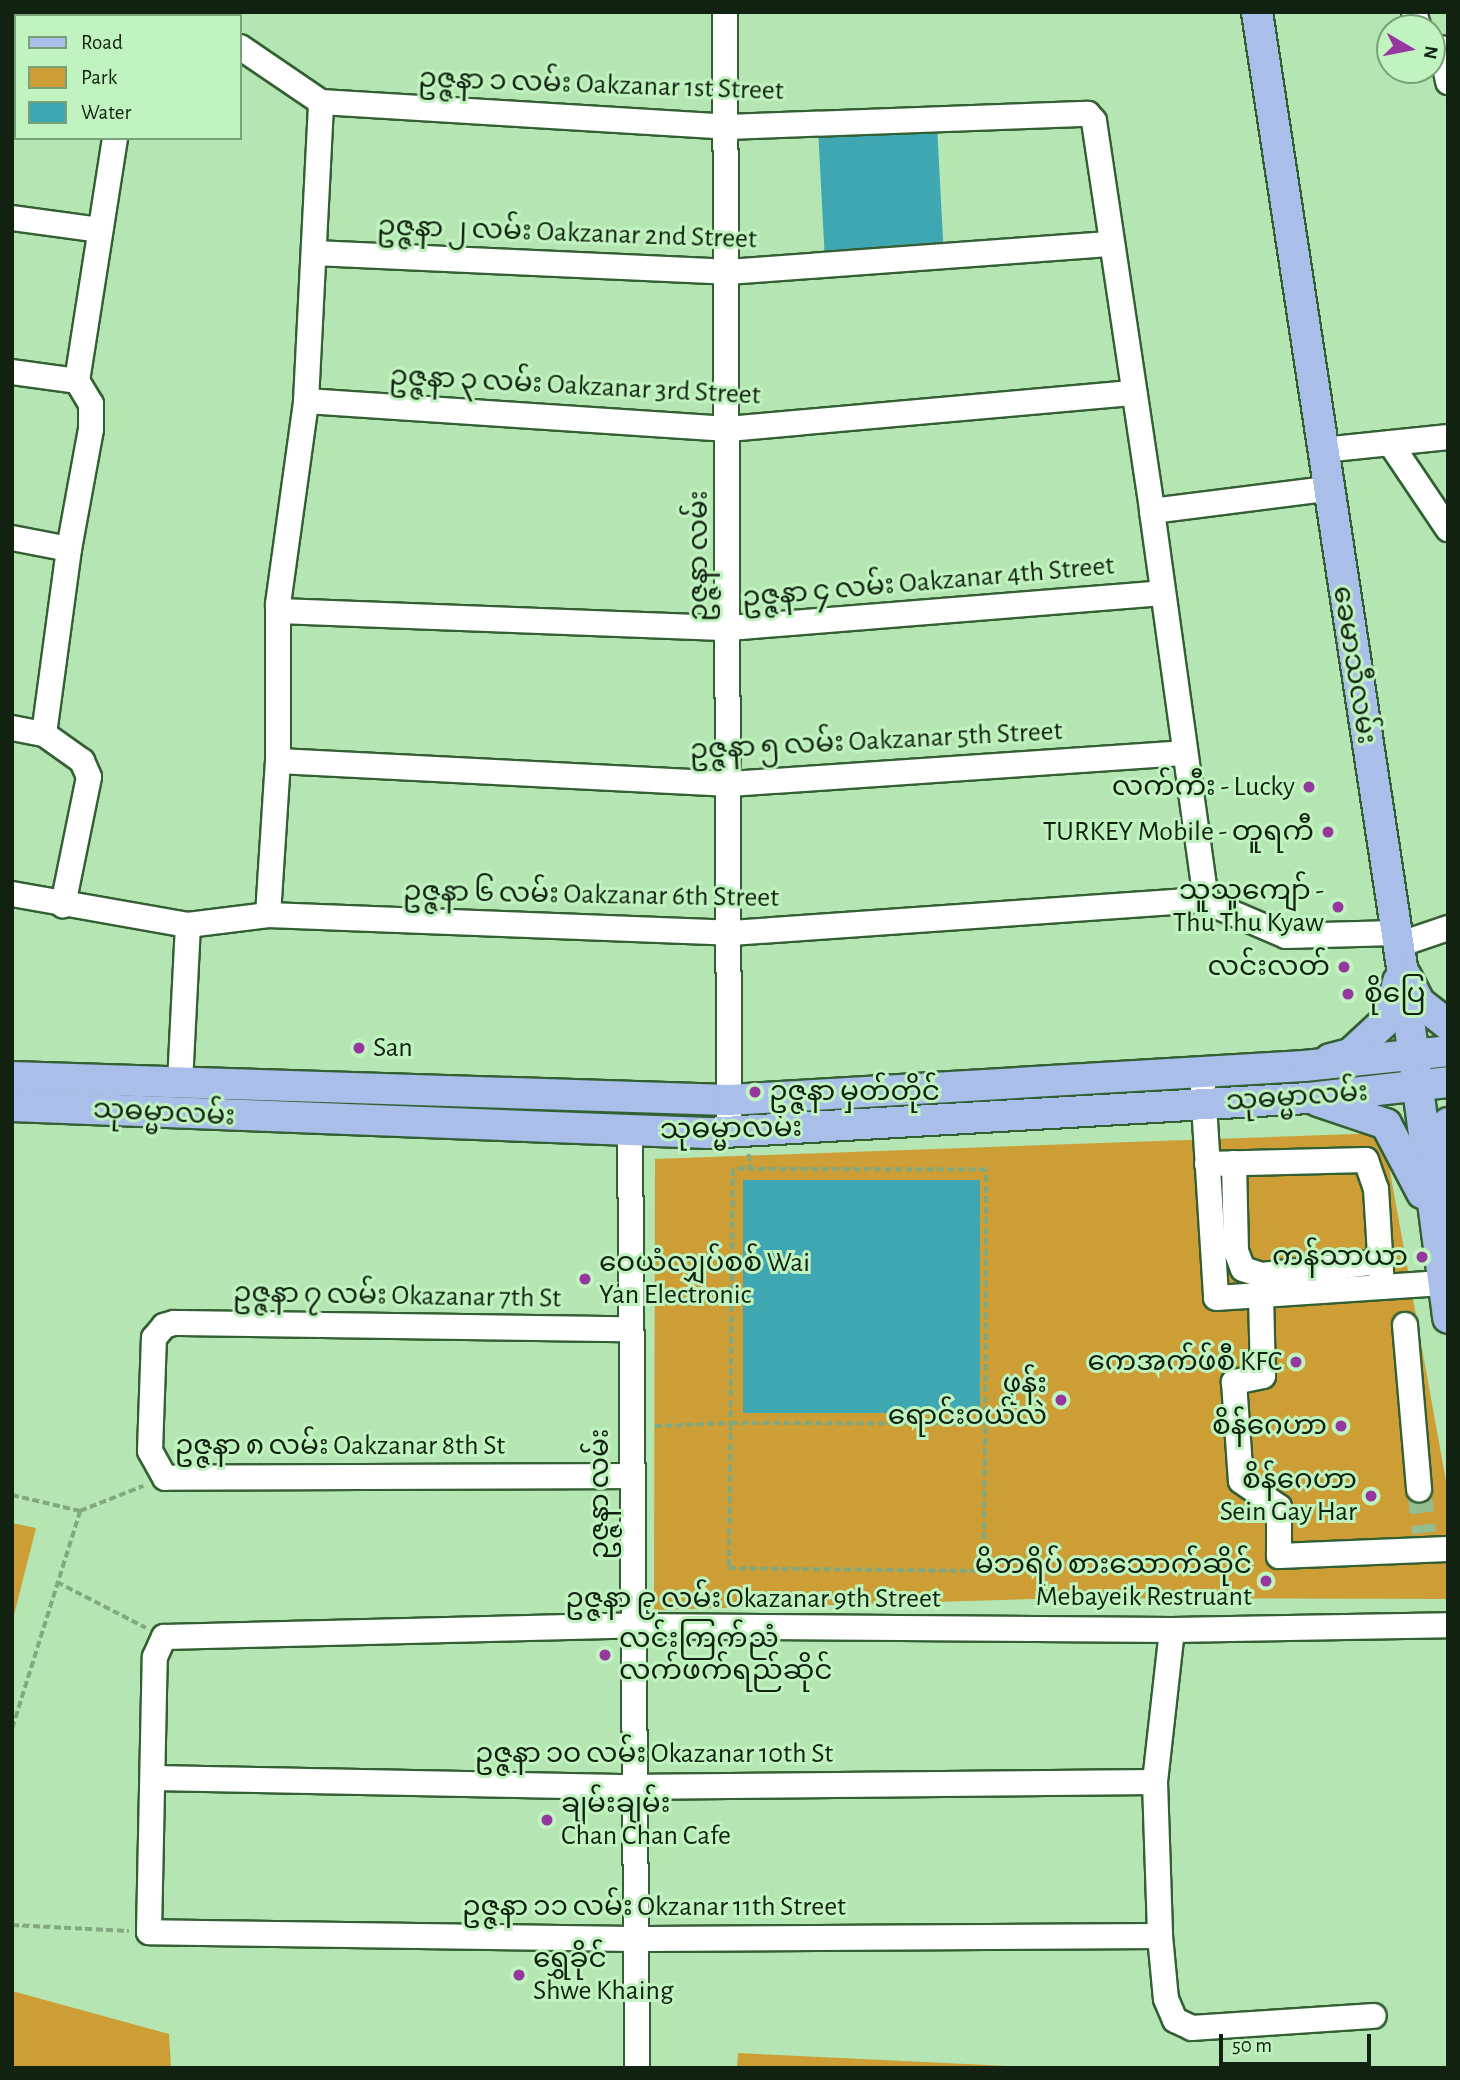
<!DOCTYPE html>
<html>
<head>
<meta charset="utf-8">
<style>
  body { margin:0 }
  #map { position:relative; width:1460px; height:2080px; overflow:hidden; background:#b4e5b2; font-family:"Alegreya Sans","Noto Sans Myanmar",sans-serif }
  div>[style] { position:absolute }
  .green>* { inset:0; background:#cc9e35 }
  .water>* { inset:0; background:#3ea7b1; transform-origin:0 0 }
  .minor-tunnel>* { height:24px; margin-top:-12px; transform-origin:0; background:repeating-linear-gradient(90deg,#93be92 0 24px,transparent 0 36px) }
  .path>* { height:3.5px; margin-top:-1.75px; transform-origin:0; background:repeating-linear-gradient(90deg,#81a87f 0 7px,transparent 0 10.5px) }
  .roads { filter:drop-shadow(2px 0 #336033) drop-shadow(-2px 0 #336033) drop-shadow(0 2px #336033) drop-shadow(0 -2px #336033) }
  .minor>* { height:24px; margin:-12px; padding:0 12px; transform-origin:12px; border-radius:12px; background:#fff }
  .major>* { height:30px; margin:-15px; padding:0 15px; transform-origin:15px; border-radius:15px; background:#a9bee9 }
  .dots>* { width:19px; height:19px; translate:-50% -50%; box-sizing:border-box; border:4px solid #c0f3bf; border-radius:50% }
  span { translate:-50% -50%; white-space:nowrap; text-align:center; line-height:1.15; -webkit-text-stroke:6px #c0f3bf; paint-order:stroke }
  .street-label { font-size:28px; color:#112310 }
  .poi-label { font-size:28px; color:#112310 }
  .right { translate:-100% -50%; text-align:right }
  .left { translate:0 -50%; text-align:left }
  .frame { position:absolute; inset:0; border:14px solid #112310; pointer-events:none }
  .legend { position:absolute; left:14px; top:14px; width:228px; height:126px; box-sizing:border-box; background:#c0f3bf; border:2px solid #7aa079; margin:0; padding:9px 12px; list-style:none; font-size:21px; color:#112310 }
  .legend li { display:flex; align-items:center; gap:14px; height:35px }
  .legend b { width:35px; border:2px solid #7aa079 }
  .north { position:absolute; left:1376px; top:14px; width:70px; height:70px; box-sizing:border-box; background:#c0f3bf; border:2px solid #7aa079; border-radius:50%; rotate:100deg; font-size:19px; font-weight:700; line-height:28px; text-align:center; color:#112310 }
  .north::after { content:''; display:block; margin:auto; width:24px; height:32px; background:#9637a0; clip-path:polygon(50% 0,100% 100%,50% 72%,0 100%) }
  .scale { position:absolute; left:1219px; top:2034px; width:152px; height:32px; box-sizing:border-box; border:4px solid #112310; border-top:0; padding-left:9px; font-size:21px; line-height:24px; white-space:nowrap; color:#112310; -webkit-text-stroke:5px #c0f3bf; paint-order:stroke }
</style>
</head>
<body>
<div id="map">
  <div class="green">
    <i style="clip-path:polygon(1383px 1133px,1448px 1492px,1448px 1599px,1071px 1598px,654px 1610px,655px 1159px)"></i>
    <i style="clip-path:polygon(12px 1523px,36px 1528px,12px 1623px)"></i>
    <i style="clip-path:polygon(12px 1991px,169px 2034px,171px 2068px,12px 2068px)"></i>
    <i style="clip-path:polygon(738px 2053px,1050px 2068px,737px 2068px)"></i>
  </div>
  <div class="water">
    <i style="left:937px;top:125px;width:120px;height:119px;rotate:87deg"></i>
    <i style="left:743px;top:1180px;width:237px;height:233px"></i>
  </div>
  <div class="minor-tunnel">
    <i style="left:1419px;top:1489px;width:44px;rotate:83.5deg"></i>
  </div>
  <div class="path">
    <i style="left:749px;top:1154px;width:16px;rotate:86deg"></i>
    <i style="left:655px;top:1426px;width:76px;rotate:-2.3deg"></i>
    <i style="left:731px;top:1423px;width:145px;rotate:90.8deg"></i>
    <i style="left:729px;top:1568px;width:254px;rotate:0.7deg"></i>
    <i style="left:983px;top:1571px;width:147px;rotate:-89.2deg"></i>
    <i style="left:985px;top:1424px;width:254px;rotate:-89.8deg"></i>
    <i style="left:986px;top:1170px;width:253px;rotate:-179.8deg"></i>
    <i style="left:733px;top:1169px;width:254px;rotate:90.5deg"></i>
    <i style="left:731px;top:1423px;width:254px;rotate:0.2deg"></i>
    <i style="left:12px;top:1495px;width:70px;rotate:13.2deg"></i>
    <i style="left:80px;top:1511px;width:68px;rotate:-21.6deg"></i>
    <i style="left:57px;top:1582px;width:100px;rotate:27.3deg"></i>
    <i style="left:12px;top:1728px;width:227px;rotate:-72.6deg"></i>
    <i style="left:12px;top:1925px;width:117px;rotate:2.9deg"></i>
  </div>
  <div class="roads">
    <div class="minor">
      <i style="left:725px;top:12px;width:1106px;rotate:89.79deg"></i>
      <i style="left:1414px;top:12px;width:17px;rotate:73deg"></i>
      <i style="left:224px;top:16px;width:4px;rotate:-63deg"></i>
      <i style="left:240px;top:47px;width:98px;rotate:34.2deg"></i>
      <i style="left:1441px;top:48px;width:35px;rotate:78deg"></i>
      <i style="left:12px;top:69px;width:4px;rotate:14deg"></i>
      <i style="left:321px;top:102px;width:407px;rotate:3.5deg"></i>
      <i style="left:727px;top:127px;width:361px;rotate:-2.1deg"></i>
      <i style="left:1088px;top:114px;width:9px;rotate:49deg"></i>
      <i style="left:1094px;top:121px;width:394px;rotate:81.5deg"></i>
      <i style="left:1152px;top:511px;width:385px;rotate:82.1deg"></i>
      <i style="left:1205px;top:892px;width:9px;rotate:111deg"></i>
      <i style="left:12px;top:218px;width:89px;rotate:7.8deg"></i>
      <i style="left:314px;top:253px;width:414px;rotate:2.6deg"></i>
      <i style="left:728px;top:272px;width:385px;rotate:-4.2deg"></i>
      <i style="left:12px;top:372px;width:66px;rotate:7.9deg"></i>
      <i style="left:306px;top:401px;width:423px;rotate:3.8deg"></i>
      <i style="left:728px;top:429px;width:408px;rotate:-5.1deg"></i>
      <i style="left:1390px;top:443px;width:104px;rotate:56deg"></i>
      <i style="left:1323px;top:450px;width:126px;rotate:-5.9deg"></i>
      <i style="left:1152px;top:511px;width:176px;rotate:-7.2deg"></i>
      <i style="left:12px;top:538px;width:58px;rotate:10.9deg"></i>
      <i style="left:279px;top:611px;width:450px;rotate:2.2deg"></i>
      <i style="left:729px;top:628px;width:435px;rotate:-4.6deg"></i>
      <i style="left:12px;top:728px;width:33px;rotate:11deg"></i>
      <i style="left:44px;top:734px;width:47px;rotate:35.4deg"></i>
      <i style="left:82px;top:761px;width:17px;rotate:66deg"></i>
      <i style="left:89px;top:777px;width:131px;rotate:101.5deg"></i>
      <i style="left:44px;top:734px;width:187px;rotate:-82.3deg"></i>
      <i style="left:69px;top:549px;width:122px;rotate:-79.6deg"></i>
      <i style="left:91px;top:429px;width:25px;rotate:-90deg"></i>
      <i style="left:91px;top:404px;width:27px;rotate:-121deg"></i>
      <i style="left:77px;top:381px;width:246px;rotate:-81.1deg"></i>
      <i style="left:278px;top:761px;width:453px;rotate:2.9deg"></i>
      <i style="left:730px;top:784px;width:454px;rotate:-3.9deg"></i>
      <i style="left:12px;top:894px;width:179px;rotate:10deg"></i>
      <i style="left:188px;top:925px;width:81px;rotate:-7.1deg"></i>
      <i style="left:268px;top:915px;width:463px;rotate:2.2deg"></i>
      <i style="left:731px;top:933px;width:472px;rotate:-4deg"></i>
      <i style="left:1202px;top:900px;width:91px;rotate:23.2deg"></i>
      <i style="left:1286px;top:936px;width:109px;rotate:-1.6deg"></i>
      <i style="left:268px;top:915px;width:154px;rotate:-86.3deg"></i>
      <i style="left:278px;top:761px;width:157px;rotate:-90deg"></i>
      <i style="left:278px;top:604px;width:205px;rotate:-82.1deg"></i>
      <i style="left:306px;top:401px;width:299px;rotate:-87.1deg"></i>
      <i style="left:1398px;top:945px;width:53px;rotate:-18.8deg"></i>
      <i style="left:1202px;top:1073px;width:225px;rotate:86.4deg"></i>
      <i style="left:1216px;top:1298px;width:227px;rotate:-3.8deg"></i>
      <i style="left:180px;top:1083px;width:158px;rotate:-87.1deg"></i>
      <i style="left:630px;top:1129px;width:939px;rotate:89.57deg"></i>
      <i style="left:1234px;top:1163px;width:88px;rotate:88.7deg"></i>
      <i style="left:1236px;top:1251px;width:19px;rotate:69deg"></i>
      <i style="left:1243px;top:1269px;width:20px;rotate:18deg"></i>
      <i style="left:1262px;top:1275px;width:119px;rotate:-6.3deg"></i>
      <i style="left:1207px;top:1164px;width:159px;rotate:-1.4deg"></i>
      <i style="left:1366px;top:1160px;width:31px;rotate:71deg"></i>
      <i style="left:1376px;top:1189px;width:98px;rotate:86.5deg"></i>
      <i style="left:1261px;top:1295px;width:81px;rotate:88.6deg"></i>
      <i style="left:1263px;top:1376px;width:30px;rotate:168deg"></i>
      <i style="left:1234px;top:1382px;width:99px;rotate:86deg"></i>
      <i style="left:1241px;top:1481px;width:46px;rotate:34.4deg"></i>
      <i style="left:1279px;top:1507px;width:49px;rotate:90deg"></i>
      <i style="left:1279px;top:1556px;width:169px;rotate:-2.4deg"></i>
      <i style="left:1405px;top:1325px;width:165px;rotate:85.1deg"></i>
      <i style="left:630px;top:1476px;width:465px;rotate:179.8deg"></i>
      <i style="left:165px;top:1478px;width:31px;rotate:-119deg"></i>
      <i style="left:150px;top:1451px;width:113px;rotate:-88deg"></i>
      <i style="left:154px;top:1338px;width:16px;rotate:-50deg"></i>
      <i style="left:164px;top:1326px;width:10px;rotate:-17deg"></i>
      <i style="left:174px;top:1323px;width:456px;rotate:0.8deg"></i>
      <i style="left:1172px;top:1630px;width:153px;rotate:96.4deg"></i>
      <i style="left:1155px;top:1782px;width:154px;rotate:88.1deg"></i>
      <i style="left:1160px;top:1936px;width:63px;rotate:84.6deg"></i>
      <i style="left:1166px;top:1999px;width:23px;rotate:67deg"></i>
      <i style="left:1175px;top:2020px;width:19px;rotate:25deg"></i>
      <i style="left:1192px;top:2028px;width:182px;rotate:-3.8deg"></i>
      <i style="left:153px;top:1778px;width:481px;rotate:1.1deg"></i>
      <i style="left:634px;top:1787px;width:521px;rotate:-0.55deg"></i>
      <i style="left:1160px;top:1936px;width:527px;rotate:179.67deg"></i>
      <i style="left:633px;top:1939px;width:484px;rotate:-179.2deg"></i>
      <i style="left:149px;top:1932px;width:275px;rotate:-88.8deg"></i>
      <i style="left:155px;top:1657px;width:22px;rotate:-66deg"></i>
      <i style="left:164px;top:1637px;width:466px;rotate:-1.4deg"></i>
      <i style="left:630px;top:1626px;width:542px;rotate:0.42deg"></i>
      <i style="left:1172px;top:1630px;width:276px;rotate:-1deg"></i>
    </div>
    <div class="major">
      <i style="left:1257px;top:12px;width:966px;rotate:81.37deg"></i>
      <i style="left:1402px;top:967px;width:354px;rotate:82.5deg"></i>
      <i style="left:1406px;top:976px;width:29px;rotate:63deg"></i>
      <i style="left:1419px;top:1002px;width:37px;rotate:38deg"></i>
      <i style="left:1330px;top:1059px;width:21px;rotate:-14deg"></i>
      <i style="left:1350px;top:1054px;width:53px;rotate:-42.7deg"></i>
      <i style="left:1389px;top:1018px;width:38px;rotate:-76deg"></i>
      <i style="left:12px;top:1077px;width:717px;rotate:1.84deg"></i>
      <i style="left:729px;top:1100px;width:576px;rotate:-3.38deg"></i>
      <i style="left:1304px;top:1066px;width:145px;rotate:-5.9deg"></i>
      <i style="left:1318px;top:1101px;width:72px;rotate:18.7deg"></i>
      <i style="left:1386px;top:1124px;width:78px;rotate:62.4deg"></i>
      <i style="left:12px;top:1106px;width:696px;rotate:2.22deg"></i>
      <i style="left:707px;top:1133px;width:602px;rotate:-3.33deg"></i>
      <i style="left:1308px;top:1098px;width:141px;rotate:-6.5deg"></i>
      <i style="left:1437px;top:1180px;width:58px;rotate:-79.1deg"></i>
    </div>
  </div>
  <div class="dots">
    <i style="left:1309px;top:787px;background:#9637a0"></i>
    <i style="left:1328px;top:832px;background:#9637a0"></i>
    <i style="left:1338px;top:907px;background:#9637a0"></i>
    <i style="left:1344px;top:967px;background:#9637a0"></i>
    <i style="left:1348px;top:994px;background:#9637a0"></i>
    <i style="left:359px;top:1048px;background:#9637a0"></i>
    <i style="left:755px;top:1092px;background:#9637a0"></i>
    <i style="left:1422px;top:1257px;background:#9637a0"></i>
    <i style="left:585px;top:1279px;background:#9637a0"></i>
    <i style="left:1296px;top:1362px;background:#9637a0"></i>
    <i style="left:1061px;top:1400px;background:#9637a0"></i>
    <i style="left:1341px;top:1426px;background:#9637a0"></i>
    <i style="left:1371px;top:1496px;background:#9637a0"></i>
    <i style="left:1266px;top:1581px;background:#9637a0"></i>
    <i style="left:605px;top:1655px;background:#9637a0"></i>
    <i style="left:547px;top:1820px;background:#9637a0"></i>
    <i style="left:519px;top:1975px;background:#9637a0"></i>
  </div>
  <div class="street-label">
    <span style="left:601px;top:85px;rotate:2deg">ဥဇ္ဇနာ ၁ လမ်း Oakzanar 1st Street</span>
    <span style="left:567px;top:233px;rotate:2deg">ဥဇ္ဇနာ ၂ လမ်း Oakzanar 2nd Street</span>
    <span style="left:575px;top:386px;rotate:3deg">ဥဇ္ဇနာ ၃ လမ်း Oakzanar 3rd Street</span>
    <span style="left:699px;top:556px;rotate:-90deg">ဥဇ္ဇနာ လမ်း</span>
    <span style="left:928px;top:582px;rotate:-5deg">ဥဇ္ဇနာ ၄ လမ်း Oakzanar 4th Street</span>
    <span style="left:1354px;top:665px;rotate:81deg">ခေမာသီလမ်း</span>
    <span style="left:876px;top:741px;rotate:-3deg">ဥဇ္ဇနာ ၅ လမ်း Oakzanar 5th Street</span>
    <span style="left:591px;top:895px;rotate:1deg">ဥဇ္ဇနာ ၆ လမ်း Oakzanar 6th Street</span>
    <span style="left:1297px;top:1097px;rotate:-4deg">သုဓမ္မာလမ်း</span>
    <span style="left:164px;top:1113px;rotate:3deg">သုဓမ္မာလမ်း</span>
    <span style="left:731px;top:1129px;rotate:-1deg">သုဓမ္မာလမ်း</span>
    <span style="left:397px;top:1296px;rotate:1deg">ဥဇ္ဇနာ ၇ လမ်း Okazanar 7th St</span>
    <span style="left:340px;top:1446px">ဥဇ္ဇနာ ၈ လမ်း Oakzanar 8th St</span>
    <span style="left:600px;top:1494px;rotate:-90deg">ဥဇ္ဇနာ လမ်း</span>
    <span style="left:753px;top:1599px">ဥဇ္ဇနာ ၉ လမ်း Okazanar 9th Street</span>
    <span style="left:654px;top:1754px">ဥဇ္ဇနာ ၁၀ လမ်း Okazanar 10th St</span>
    <span style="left:654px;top:1907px">ဥဇ္ဇနာ ၁၁ လမ်း Okzanar 11th Street</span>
  </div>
  <div class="poi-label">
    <span class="right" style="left:1295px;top:787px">လက်ကီး - Lucky</span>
    <span class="right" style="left:1314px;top:832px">TURKEY Mobile - တူရကီ</span>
    <span class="right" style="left:1324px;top:907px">သူသူကျော် -<br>Thu Thu Kyaw</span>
    <span class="right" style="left:1330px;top:967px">လင်းလတ်</span>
    <span class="left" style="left:1364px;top:994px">စိုပြေ</span>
    <span class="left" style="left:373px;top:1048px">San</span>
    <span class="left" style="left:769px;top:1092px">ဥဇ္ဇနာ မှတ်တိုင်</span>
    <span class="right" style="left:1408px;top:1257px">ကန်သာယာ</span>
    <span class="left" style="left:599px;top:1279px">ဝေယံလျှပ်စစ် Wai<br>Yan Electronic</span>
    <span class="right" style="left:1282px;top:1362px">ကေအက်ဖ်စီ KFC</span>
    <span class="right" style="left:1047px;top:1400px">ဖုန်း<br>ရောင်းဝယ်လဲ</span>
    <span class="right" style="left:1327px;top:1426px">စိန်ဂေဟာ</span>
    <span class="right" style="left:1357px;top:1496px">စိန်ဂေဟာ<br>Sein Gay Har</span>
    <span class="right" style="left:1252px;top:1581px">မိဘရိပ် စားသောက်ဆိုင်<br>Mebayeik Restruant</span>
    <span class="left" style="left:619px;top:1655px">လင်းကြက်ညံ<br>လက်ဖက်ရည်ဆိုင်</span>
    <span class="left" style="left:561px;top:1820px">ချမ်းချမ်း<br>Chan Chan Cafe</span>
    <span class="left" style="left:533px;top:1975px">ရွှေခိုင်<br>Shwe Khaing</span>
  </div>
  <div class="frame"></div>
  <ul class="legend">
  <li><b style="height:9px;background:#a9bee9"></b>Road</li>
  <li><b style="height:19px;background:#cc9e35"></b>Park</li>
  <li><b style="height:19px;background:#3ea7b1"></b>Water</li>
  </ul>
  <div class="north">N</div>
  <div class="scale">50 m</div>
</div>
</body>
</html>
